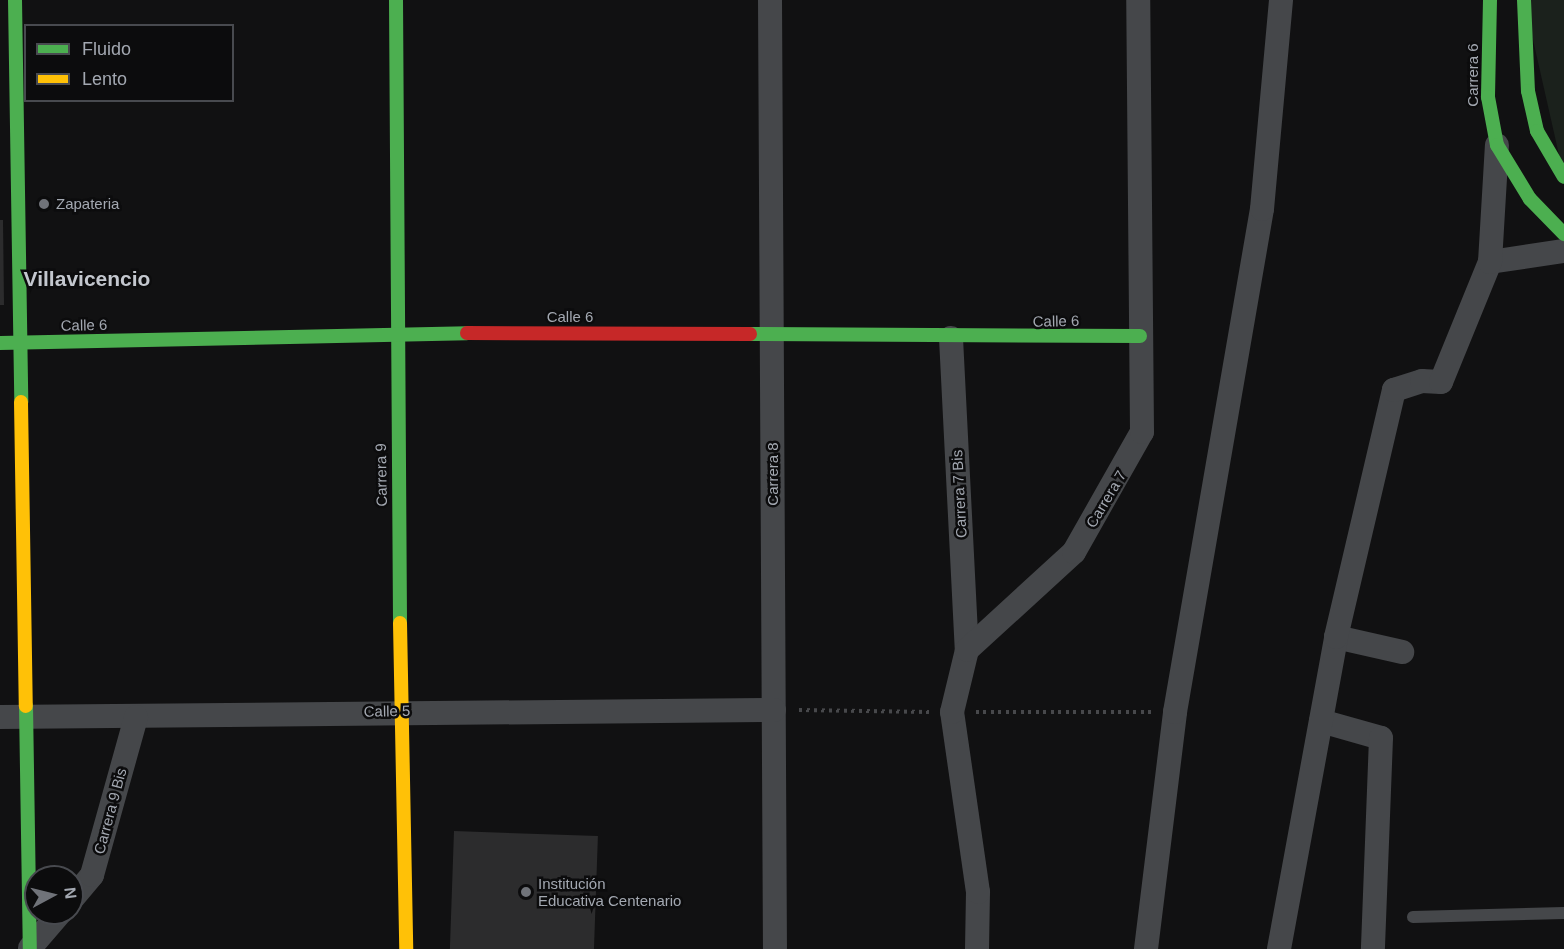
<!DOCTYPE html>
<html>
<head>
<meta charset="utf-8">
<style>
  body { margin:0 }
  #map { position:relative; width:1564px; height:949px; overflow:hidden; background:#111112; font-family:Helvetica,sans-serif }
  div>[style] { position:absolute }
  .green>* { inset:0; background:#1b211c }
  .building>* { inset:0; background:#2c2c2d; transform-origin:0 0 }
  .path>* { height:4px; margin-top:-2px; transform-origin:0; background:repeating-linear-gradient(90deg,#47484b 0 3px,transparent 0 7.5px) }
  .lane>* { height:12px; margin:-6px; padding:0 6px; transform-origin:6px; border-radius:6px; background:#45474a }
  .street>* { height:24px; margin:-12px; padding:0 12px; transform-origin:12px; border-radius:12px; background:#45474a }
  .fast>* { height:14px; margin:-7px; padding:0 7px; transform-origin:7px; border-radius:7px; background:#4caf50 }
  .slow>* { height:14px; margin:-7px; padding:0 7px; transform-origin:7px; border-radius:7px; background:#ffc107 }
  .jam>* { height:14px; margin:-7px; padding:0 7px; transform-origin:7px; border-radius:7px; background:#c62828 }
  .dots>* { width:16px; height:16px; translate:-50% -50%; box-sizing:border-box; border:3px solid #0c0c0d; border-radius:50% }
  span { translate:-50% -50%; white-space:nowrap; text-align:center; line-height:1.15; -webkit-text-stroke:5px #0c0c0d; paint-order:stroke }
  .street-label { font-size:15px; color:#a3a8b1 }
  .poi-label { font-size:15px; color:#a3a8b1 }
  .left { translate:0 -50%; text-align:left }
  .district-label { font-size:21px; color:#c3c7ce; font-weight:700 }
  .legend { position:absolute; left:24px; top:24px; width:210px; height:78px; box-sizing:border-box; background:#0c0c0d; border:2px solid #484a4f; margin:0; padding:8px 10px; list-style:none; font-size:18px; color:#a3a8b1 }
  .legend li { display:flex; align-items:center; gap:12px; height:30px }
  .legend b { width:30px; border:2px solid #484a4f }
  .north { position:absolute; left:24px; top:865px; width:60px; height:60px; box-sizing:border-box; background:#0c0c0d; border:2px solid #484a4f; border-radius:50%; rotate:83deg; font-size:16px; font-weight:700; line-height:24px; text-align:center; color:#a3a8b1 }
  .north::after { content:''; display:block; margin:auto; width:21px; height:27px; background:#707379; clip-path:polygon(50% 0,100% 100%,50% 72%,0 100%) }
</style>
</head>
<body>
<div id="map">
  <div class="green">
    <i style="clip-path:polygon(1524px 0,1564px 0,1564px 177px)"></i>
  </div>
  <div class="building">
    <i style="clip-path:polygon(0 220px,3px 220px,4px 305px,0 305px)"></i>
    <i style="left:454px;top:831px;width:144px;height:118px;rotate:2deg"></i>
  </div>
  <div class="path">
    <i style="left:799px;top:710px;width:130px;rotate:0.9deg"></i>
    <i style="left:976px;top:712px;width:175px"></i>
  </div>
  <div class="lane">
    <i style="left:1413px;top:917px;width:151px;rotate:-1.5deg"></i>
  </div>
  <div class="street">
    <i style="left:770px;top:0;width:949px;rotate:89.7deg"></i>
    <i style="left:1490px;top:262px;width:75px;rotate:-8.5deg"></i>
    <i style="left:951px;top:338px;width:312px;rotate:87.1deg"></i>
    <i style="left:1336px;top:637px;width:68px;rotate:12.8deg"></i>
    <i style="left:0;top:717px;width:774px;rotate:-0.52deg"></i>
    <i style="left:1321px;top:721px;width:62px;rotate:15.8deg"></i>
    <i style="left:1381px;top:738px;width:211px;rotate:92.2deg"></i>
    <i style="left:72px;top:899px;width:31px;rotate:-50deg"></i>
    <i style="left:92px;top:875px;width:164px;rotate:-74.4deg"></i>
    <i style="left:30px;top:948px;width:46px;rotate:-49.4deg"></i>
    <i style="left:977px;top:949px;width:57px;rotate:-89deg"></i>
    <i style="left:978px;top:892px;width:182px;rotate:-98.2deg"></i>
    <i style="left:952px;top:712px;width:64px;rotate:-76.4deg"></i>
    <i style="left:967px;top:650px;width:145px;rotate:-42.5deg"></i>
    <i style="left:1074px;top:552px;width:138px;rotate:-60.5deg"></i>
    <i style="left:1142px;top:432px;width:432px;rotate:-90.5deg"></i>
    <i style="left:1146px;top:949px;width:239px;rotate:-83deg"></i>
    <i style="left:1175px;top:712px;width:510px;rotate:-80.19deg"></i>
    <i style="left:1262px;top:209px;width:210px;rotate:-84.8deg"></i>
    <i style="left:1279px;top:949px;width:317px;rotate:-79.6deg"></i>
    <i style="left:1336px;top:637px;width:254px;rotate:-76.8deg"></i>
    <i style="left:1394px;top:390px;width:29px;rotate:-18deg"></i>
    <i style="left:1422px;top:381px;width:19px;rotate:3deg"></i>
    <i style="left:1441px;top:382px;width:130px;rotate:-67.8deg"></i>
    <i style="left:1490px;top:262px;width:117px;rotate:-86.6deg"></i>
  </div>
  <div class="fast">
    <i style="left:15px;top:0;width:402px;rotate:89.1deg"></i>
    <i style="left:396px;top:0;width:623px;rotate:89.63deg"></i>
    <i style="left:1490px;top:0;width:97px;rotate:91.2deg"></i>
    <i style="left:1488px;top:97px;width:49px;rotate:79.4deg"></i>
    <i style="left:1497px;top:145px;width:63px;rotate:58.6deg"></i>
    <i style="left:1530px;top:199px;width:49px;rotate:45.8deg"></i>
    <i style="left:1524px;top:0;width:91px;rotate:87.5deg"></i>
    <i style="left:1528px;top:91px;width:41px;rotate:77.3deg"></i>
    <i style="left:1537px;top:131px;width:53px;rotate:59.6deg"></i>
    <i style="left:750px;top:334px;width:390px;rotate:0.3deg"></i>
    <i style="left:0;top:343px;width:467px;rotate:-1.2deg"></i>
    <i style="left:26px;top:706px;width:243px;rotate:89.1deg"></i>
  </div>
  <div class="slow">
    <i style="left:21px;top:402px;width:304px;rotate:89.1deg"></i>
    <i style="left:400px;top:623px;width:326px;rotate:88.9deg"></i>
  </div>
  <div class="jam">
    <i style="left:467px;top:333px;width:283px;rotate:0.2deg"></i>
  </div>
  <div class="dots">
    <i style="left:44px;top:204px;background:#707379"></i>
    <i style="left:526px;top:892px;background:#707379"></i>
  </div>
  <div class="street-label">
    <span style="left:1473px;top:75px;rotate:-90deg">Carrera 6</span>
    <span style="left:570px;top:317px">Calle 6</span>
    <span style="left:1056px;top:321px;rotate:-1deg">Calle 6</span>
    <span style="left:84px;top:325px;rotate:-1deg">Calle 6</span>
    <span style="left:773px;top:474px;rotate:-90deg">Carrera 8</span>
    <span style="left:381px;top:475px;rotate:-91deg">Carrera 9</span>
    <span style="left:959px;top:494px;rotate:-93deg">Carrera 7 Bis</span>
    <span style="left:1106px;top:499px;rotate:-59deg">Carrera 7</span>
    <span style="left:387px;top:711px;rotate:-1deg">Calle 5</span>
    <span style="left:110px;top:811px;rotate:-75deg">Carrera 9 Bis</span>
  </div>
  <div class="poi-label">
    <span class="left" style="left:56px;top:204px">Zapateria</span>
    <span class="left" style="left:538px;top:892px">Institución<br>Educativa Centenario</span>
  </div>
  <div class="district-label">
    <span style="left:87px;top:279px">Villavicencio</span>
  </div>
  <ul class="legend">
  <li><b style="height:8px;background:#4caf50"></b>Fluido</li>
  <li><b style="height:8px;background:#ffc107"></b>Lento</li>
  </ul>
  <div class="north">N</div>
</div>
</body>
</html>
